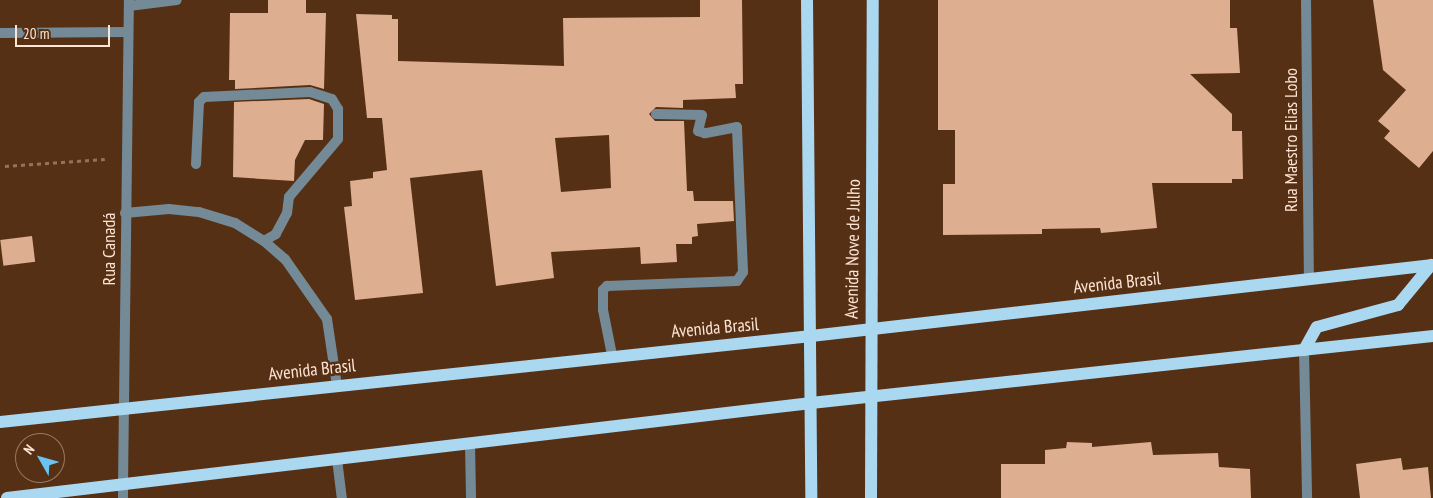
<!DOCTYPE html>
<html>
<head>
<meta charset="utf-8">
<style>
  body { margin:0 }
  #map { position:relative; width:1433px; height:498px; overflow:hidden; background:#563015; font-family:"PT Sans Narrow",sans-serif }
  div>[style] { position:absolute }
  .building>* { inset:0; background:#ddae90; transform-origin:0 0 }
  .path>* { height:3px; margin-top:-1.5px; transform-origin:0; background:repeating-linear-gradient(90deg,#93715b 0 4px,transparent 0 8px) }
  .service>* { height:10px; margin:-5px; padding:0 5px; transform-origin:5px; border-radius:5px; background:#748a96 }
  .minor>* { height:10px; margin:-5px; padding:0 5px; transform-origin:5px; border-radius:5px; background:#748a96 }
  .tertiary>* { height:10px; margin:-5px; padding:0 5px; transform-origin:5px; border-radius:5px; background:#748a96 }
  .primary>* { height:12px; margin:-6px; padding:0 6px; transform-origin:6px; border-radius:6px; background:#abd8f1 }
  span { translate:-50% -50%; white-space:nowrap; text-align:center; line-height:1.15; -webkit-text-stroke:5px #563015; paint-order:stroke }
  .street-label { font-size:18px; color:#fee4d5 }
  .north { position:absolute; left:15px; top:433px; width:50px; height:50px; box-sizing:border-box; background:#563015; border:1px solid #997862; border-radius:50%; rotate:308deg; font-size:14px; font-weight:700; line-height:20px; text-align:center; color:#fee4d5 }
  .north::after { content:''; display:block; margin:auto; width:18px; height:22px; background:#6ac3f1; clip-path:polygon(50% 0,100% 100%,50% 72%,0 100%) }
  .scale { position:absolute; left:15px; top:25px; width:95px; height:22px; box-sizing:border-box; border:2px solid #fee4d5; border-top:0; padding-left:6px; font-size:15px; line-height:18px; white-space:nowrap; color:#fee4d5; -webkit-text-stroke:4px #563015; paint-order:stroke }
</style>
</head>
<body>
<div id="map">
  <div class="building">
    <i style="clip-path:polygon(268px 0,306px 0,306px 13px,326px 13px,324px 89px,310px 85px,235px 89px,235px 80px,229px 80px,230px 13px,268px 13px)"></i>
    <i style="clip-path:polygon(evenodd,700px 0,742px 0,743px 84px,735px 84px,736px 98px,683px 100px,683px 108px,656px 107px,649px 114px,655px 121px,684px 121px,687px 191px,693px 191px,694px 201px,733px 201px,734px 221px,697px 224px,698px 236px,692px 237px,692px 244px,676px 244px,677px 262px,641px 264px,640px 247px,551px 252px,554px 278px,496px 286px,482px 170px,410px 178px,423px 293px,355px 300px,344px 207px,352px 206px,350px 181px,373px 178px,373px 172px,387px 170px,382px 118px,367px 118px,356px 14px,392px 15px,392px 19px,398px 19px,398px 61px,564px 66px,563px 18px,700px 17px,700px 0,609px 135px,611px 188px,561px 192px,555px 138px,609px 135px)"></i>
    <i style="clip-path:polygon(938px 0,1230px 0,1230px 28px,1237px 28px,1240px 73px,1190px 74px,1232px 114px,1232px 131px,1242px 131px,1243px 179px,1232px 179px,1232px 183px,1152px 183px,1157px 228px,1101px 233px,1100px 228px,1042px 229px,1042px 234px,943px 235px,943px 184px,955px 184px,955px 130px,938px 130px)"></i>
    <i style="clip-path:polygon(1373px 0,1433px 0,1433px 151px,1419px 168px,1384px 138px,1390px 131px,1378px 121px,1406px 90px,1383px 70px)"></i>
    <i style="clip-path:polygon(309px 99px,324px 104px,323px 140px,305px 140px,295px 160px,294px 181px,233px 177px,234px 102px)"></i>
    <i style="left:32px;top:236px;width:26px;height:32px;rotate:83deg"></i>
    <i style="clip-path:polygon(1067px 442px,1092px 443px,1092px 447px,1151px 442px,1153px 455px,1218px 453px,1219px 467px,1250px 469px,1251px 498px,1001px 498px,1001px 464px,1045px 464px,1045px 450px,1066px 448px)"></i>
    <i style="clip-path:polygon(1401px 458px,1403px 470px,1428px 467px,1431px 498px,1360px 498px,1356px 464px)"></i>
  </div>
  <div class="path">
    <i style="left:5px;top:166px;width:100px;rotate:-4deg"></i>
  </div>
  <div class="service">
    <i style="left:129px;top:6px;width:48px;rotate:-7.1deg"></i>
    <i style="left:0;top:33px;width:128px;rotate:-0.4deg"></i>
    <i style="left:196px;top:164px;width:62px;rotate:-87.2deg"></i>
    <i style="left:199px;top:102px;width:7px;rotate:-45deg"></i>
    <i style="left:204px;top:97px;width:106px;rotate:-2.7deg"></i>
    <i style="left:310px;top:92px;width:23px;rotate:18deg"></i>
    <i style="left:332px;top:99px;width:12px;rotate:59deg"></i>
    <i style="left:338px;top:109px;width:30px;rotate:90deg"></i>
    <i style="left:338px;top:139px;width:76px;rotate:130.2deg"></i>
    <i style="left:289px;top:197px;width:16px;rotate:97deg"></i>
    <i style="left:287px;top:213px;width:24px;rotate:118deg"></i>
    <i style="left:276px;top:234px;width:14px;rotate:150deg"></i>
    <i style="left:125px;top:213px;width:44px;rotate:-5.2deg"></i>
    <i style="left:169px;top:209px;width:30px;rotate:6deg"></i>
    <i style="left:199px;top:212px;width:38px;rotate:17deg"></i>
    <i style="left:235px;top:223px;width:34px;rotate:32deg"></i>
    <i style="left:264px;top:241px;width:28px;rotate:41deg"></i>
    <i style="left:285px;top:259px;width:73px;rotate:55deg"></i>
    <i style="left:327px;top:319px;width:68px;rotate:81.5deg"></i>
    <i style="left:612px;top:355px;width:46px;rotate:-101.3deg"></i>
    <i style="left:603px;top:310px;width:20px;rotate:-90deg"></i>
    <i style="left:603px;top:290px;width:6px;rotate:-45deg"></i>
    <i style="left:607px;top:286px;width:130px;rotate:-2.2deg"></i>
    <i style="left:737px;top:281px;width:11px;rotate:-56deg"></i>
    <i style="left:743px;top:272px;width:145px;rotate:-92.4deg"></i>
    <i style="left:737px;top:127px;width:33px;rotate:169deg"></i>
    <i style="left:705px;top:133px;width:7px;rotate:-164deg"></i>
    <i style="left:698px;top:131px;width:16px;rotate:-76deg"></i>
    <i style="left:702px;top:115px;width:46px;rotate:-178.8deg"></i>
    <i style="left:337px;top:459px;width:39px;rotate:83deg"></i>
  </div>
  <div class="minor">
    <i style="left:470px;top:444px;width:54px;rotate:88.9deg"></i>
    <i style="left:123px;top:485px;width:485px;rotate:-89.3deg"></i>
  </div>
  <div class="tertiary">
    <i style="left:1306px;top:0;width:279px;rotate:89.4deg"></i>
    <i style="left:1304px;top:350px;width:148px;rotate:88.8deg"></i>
    <i style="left:123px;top:485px;width:13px;rotate:90deg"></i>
  </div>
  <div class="primary">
    <i style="left:807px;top:0;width:498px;rotate:89.5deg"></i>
    <i style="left:1304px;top:350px;width:26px;rotate:-61deg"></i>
    <i style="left:1317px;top:327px;width:84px;rotate:-15.2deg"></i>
    <i style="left:1398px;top:305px;width:52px;rotate:-50.5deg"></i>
    <i style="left:0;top:422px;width:816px;rotate:-6.05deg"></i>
    <i style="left:811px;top:336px;width:626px;rotate:-6.51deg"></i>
    <i style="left:7px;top:498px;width:810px;rotate:-6.74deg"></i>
    <i style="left:811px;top:403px;width:626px;rotate:-6.15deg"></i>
    <i style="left:871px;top:498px;width:498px;rotate:-89.8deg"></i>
  </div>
  <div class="street-label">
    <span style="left:1291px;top:140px;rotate:-90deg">Rua Maestro Elias Lobo</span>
    <span style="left:109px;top:249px;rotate:-90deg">Rua Canadá</span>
    <span style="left:853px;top:249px;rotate:-89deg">Avenida Nove de Julho</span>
    <span style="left:1117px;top:283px;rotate:-6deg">Avenida Brasil</span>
    <span style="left:715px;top:328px;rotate:-5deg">Avenida Brasil</span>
    <span style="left:312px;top:370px;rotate:-6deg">Avenida Brasil</span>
  </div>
  <div class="north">N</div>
  <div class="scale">20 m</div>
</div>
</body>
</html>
